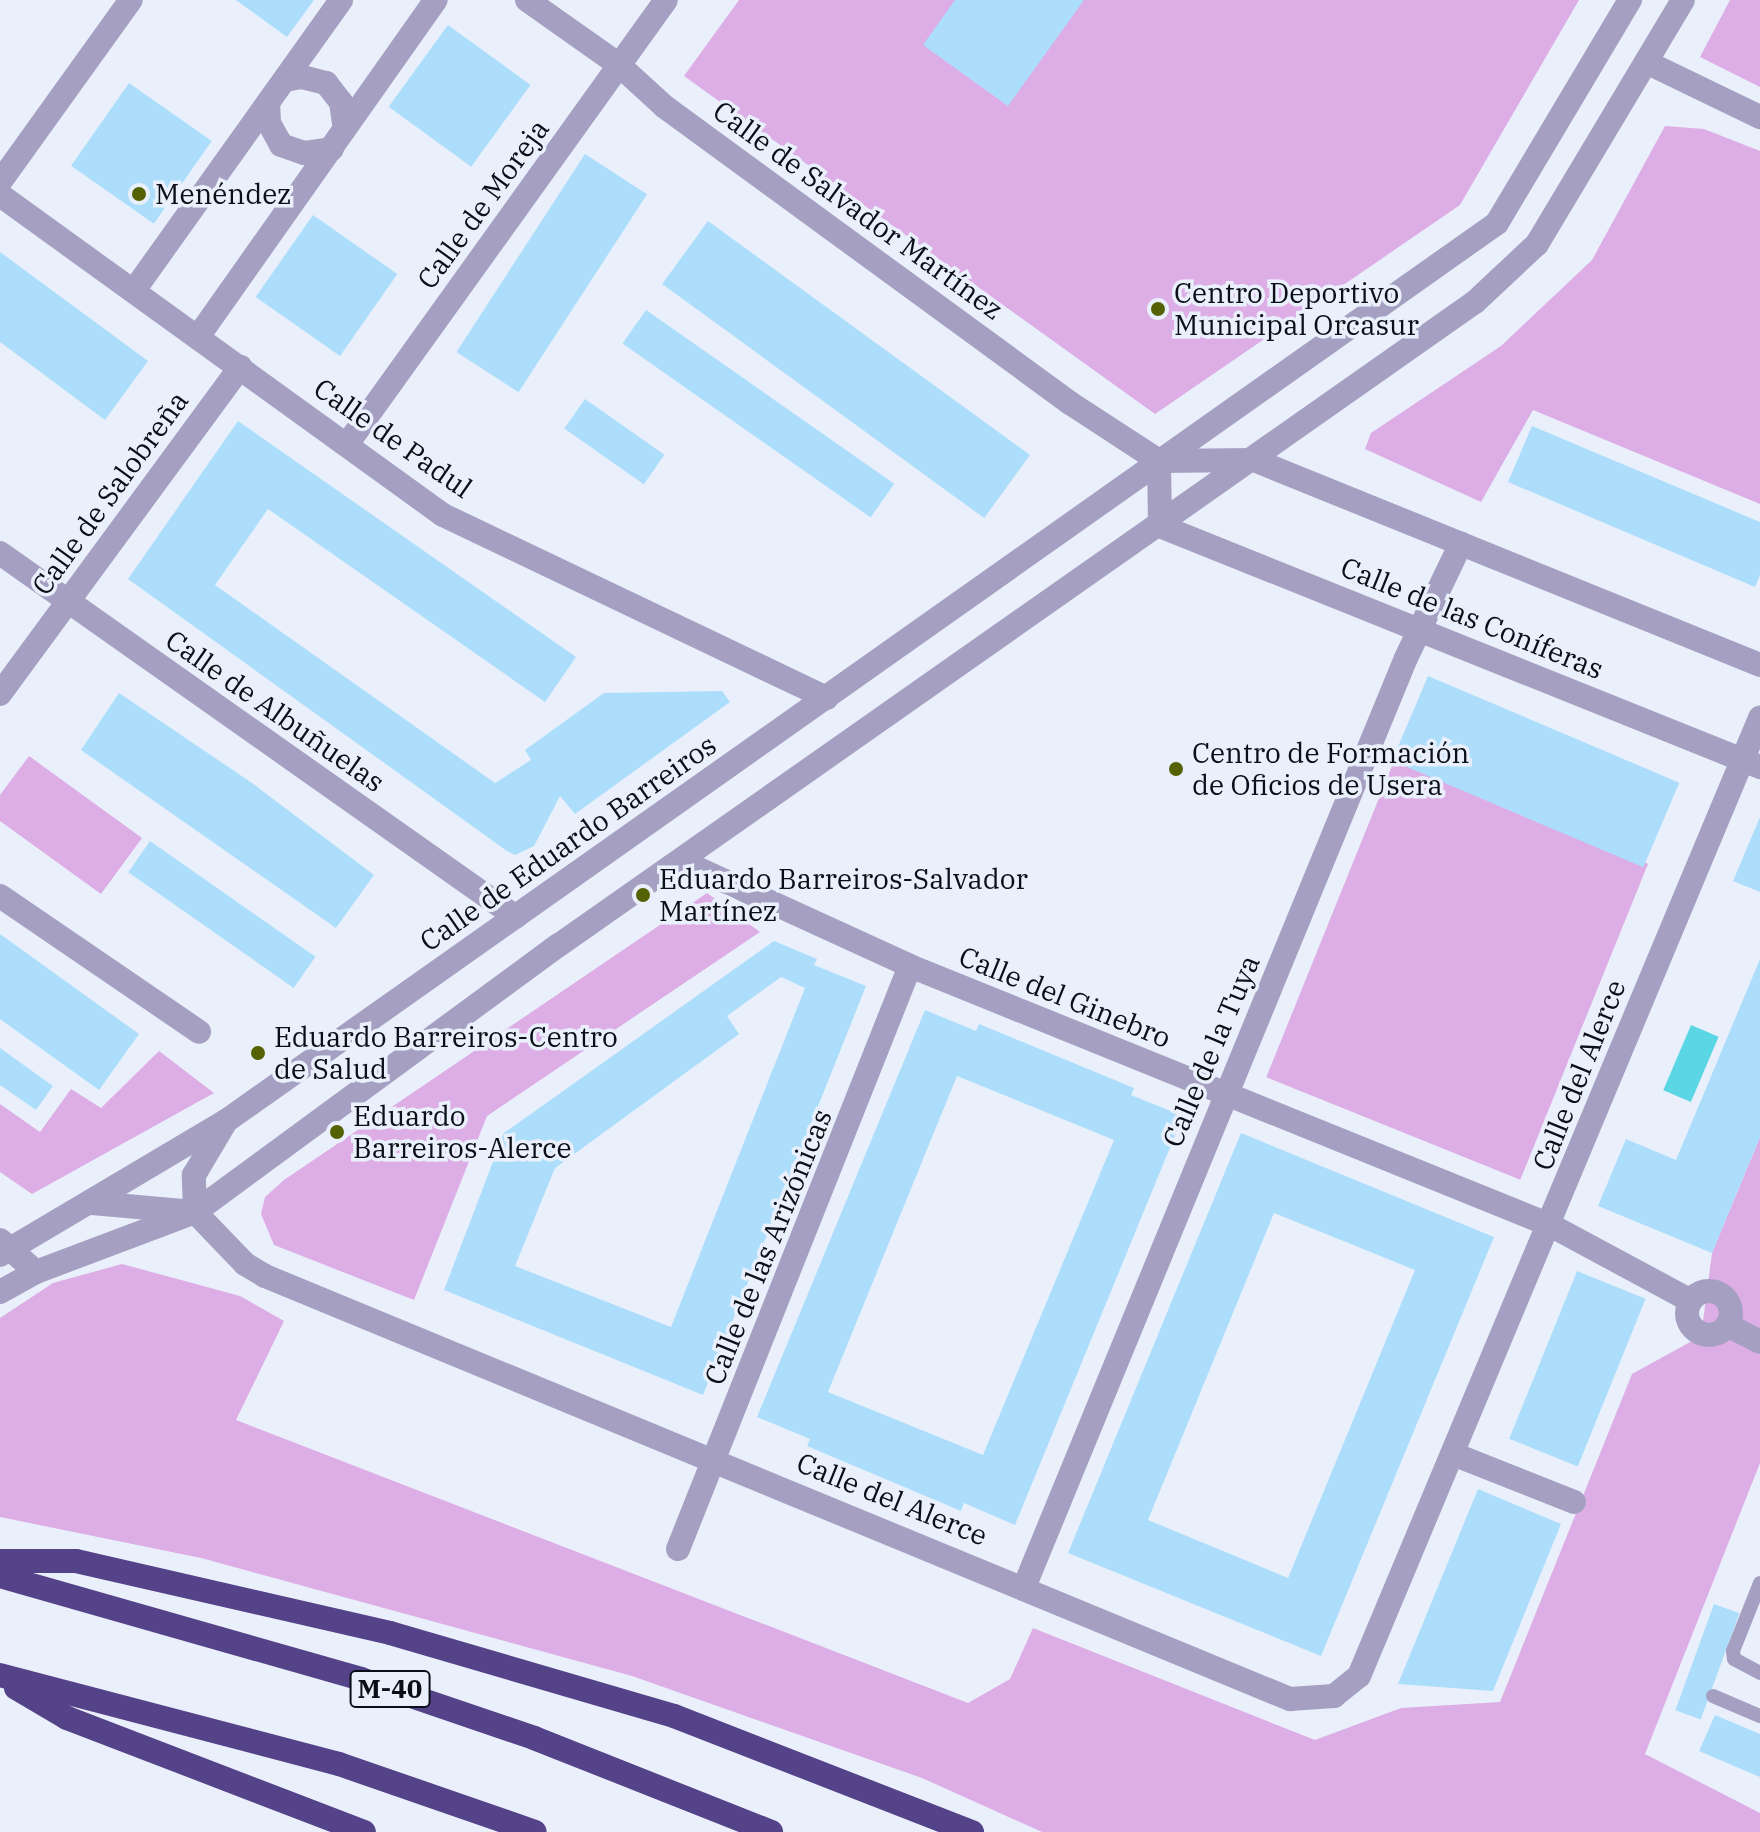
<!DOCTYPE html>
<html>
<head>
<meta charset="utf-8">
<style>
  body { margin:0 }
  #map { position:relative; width:1760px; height:1832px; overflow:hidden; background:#eaf0fb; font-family:"IBM Plex Serif",serif }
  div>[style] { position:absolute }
  .green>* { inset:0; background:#ddade6; transform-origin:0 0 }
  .water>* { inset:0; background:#5ad6e4; transform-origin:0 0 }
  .building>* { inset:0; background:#acdefc; transform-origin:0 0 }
  .service>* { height:14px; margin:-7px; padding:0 7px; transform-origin:7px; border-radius:7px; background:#a5a0c2 }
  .minor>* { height:24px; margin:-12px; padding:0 12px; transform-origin:12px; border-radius:12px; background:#a5a0c2 }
  .minor>.ring { margin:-12px; padding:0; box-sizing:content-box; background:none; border:24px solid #a5a0c2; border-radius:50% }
  .tertiary>* { height:24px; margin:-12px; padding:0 12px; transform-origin:12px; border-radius:12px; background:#a5a0c2 }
  .motorway>* { height:24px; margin:-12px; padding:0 12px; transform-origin:12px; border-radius:12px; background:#544388 }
  .dots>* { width:22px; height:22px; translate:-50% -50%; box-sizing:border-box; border:4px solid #eaf0fb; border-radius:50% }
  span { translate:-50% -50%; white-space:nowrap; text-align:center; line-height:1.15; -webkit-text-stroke:7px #eaf0fb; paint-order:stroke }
  .shield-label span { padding:2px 6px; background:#eaf0fb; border:2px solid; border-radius:6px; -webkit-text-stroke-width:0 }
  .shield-label { font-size:26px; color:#0a0e17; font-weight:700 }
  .poi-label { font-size:28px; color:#0a0e17 }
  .left { translate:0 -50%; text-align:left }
  .street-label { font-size:28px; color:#0a0e17 }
</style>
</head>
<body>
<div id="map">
  <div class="green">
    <i style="clip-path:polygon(739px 0,1579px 0,1460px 205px,1155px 414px,684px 76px)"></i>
    <i style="clip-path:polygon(1730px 0,1760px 0,1760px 87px,1700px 57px)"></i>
    <i style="clip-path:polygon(1665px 126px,1704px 129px,1760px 151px,1760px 504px,1533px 410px,1481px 502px,1365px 449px,1371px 433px,1501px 346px,1592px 260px)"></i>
    <i style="clip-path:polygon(29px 756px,142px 838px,101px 894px,0 821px,0 795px)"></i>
    <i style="left:1394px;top:761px;width:274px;height:341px;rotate:22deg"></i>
    <i style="clip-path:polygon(707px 893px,760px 932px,487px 1116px,414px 1300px,274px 1245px,261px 1214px,265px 1197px,284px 1180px)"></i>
    <i style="clip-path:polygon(159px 1051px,214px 1093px,32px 1194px,0 1172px,0 1104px,40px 1132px,71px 1089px,101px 1108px)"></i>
    <i style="clip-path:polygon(1760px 1137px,1760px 1463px,1645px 1754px,1760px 1813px,1760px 1832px,1042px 1832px,922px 1778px,632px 1676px,201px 1558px,0 1517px,0 1318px,53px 1283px,122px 1264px,240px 1296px,284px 1321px,236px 1420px,968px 1703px,1010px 1679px,1033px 1628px,1315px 1740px,1401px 1708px,1500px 1702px,1632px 1374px,1701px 1336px,1712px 1253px)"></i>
  </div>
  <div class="water">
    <i style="left:1691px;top:1025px;width:30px;height:71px;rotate:23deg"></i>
  </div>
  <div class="building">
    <i style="clip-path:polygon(236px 0,314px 0,287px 37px)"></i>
    <i style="clip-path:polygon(955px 0,1084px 0,1008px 106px,923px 45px)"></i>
    <i style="left:448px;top:25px;width:102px;height:101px;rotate:36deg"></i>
    <i style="left:129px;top:83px;width:101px;height:101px;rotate:35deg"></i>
    <i style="left:585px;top:154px;width:74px;height:236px;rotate:33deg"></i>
    <i style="left:313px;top:215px;width:103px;height:100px;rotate:35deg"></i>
    <i style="left:708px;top:221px;width:398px;height:78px;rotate:36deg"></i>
    <i style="clip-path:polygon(0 252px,148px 361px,105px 420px,0 342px)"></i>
    <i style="left:646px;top:310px;width:303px;height:41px;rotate:35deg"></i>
    <i style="left:585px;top:399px;width:97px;height:36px;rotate:35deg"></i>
    <i style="clip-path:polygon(238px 421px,576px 657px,545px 702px,268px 509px,215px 585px,495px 783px,531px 760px,525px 750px,604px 693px,722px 691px,730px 702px,575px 814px,560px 796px,534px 846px,515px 855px,507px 851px,128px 579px)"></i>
    <i style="clip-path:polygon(1532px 426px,1760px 522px,1760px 575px,1755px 587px,1508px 482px)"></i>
    <i style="left:1428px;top:676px;width:273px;height:92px;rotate:23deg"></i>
    <i style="clip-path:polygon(119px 693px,252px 783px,374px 875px,336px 928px,81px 750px)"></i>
    <i style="clip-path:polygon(1760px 817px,1760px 892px,1733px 881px)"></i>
    <i style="left:150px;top:841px;width:202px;height:38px;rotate:35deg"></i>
    <i style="clip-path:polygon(0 934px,139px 1034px,99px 1090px,0 1019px)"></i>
    <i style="clip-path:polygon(evenodd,774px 941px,817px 959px,814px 965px,866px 986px,703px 1395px,444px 1290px,504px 1133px,774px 941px,781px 977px,805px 988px,671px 1327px,515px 1266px,555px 1168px,739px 1034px,727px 1016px,781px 977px)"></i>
    <i style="clip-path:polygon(1760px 959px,1760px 1137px,1712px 1253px,1598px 1206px,1626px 1139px,1676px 1160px)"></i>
    <i style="clip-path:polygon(evenodd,925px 1010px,976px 1031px,979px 1024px,1134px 1088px,1131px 1095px,1183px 1116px,1015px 1525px,964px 1503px,961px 1511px,807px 1446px,810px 1439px,757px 1417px,925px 1010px,957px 1076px,1114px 1140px,983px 1455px,828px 1392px,957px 1076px)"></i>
    <i style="clip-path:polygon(0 1048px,53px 1086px,36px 1110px,0 1085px)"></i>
    <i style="clip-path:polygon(evenodd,1241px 1133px,1494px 1237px,1321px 1656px,1068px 1553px,1241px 1133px,1274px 1213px,1415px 1270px,1288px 1578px,1148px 1520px,1274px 1213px)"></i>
    <i style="left:1577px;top:1271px;width:74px;height:181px;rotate:22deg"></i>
    <i style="clip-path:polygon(1478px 1489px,1561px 1524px,1493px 1691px,1398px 1684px)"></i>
    <i style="left:1714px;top:1604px;width:27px;height:113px;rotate:20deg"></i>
    <i style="clip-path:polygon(1715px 1715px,1760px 1734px,1760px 1777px,1699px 1751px)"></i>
  </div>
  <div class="service">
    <i style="left:1760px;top:1583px;width:73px;rotate:111.7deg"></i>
    <i style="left:1733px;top:1651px;width:8px;rotate:83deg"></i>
    <i style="left:1734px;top:1659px;width:30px;rotate:28deg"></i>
    <i style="left:1713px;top:1696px;width:51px;rotate:23.1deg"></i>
  </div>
  <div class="minor">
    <i style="left:527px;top:0;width:113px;rotate:35.2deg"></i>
    <i style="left:619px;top:65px;width:62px;rotate:42.4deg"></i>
    <i style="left:665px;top:107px;width:502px;rotate:36.16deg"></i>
    <i style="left:1070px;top:403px;width:106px;rotate:33.1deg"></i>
    <i style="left:1646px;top:62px;width:127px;rotate:25.8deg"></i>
    <i style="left:285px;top:80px;width:17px;rotate:-10deg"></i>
    <i style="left:302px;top:77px;width:25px;rotate:14deg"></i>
    <i style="left:326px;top:83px;width:24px;rotate:52deg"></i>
    <i style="left:341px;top:102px;width:27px;rotate:82deg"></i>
    <i style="left:268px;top:103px;width:20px;rotate:87deg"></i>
    <i style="left:269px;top:123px;width:25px;rotate:61deg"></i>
    <i style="left:281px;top:145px;width:24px;rotate:19deg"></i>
    <i style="left:304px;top:153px;width:28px;rotate:-8deg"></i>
    <i style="left:0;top:182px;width:224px;rotate:-54.3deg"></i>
    <i style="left:0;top:195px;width:546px;rotate:35.84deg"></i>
    <i style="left:443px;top:515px;width:425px;rotate:25.5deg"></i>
    <i style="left:135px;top:289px;width:355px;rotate:-54.5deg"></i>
    <i style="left:200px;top:334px;width:409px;rotate:-54.8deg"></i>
    <i style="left:348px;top:443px;width:545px;rotate:-54.33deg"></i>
    <i style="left:1159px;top:461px;width:65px;rotate:89.1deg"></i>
    <i style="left:1160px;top:526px;width:647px;rotate:21.88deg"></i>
    <i style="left:1159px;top:461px;width:95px;rotate:-0.6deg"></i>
    <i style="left:1254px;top:460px;width:546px;rotate:22.05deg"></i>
    <i style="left:0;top:553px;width:631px;rotate:35.2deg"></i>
    <i style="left:0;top:694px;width:406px;rotate:-53.7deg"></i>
    <i style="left:681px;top:861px;width:252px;rotate:24.6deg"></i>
    <i style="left:910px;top:966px;width:690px;rotate:22.03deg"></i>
    <i style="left:1550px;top:1225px;width:160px;rotate:28.3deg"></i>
    <i style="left:0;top:896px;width:241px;rotate:34.3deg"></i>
    <i style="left:92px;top:1203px;width:103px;rotate:5deg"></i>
    <i style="left:195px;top:1212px;width:72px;rotate:46.1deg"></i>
    <i style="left:245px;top:1264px;width:23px;rotate:31deg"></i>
    <i style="left:265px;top:1276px;width:1109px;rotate:22.43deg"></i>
    <i style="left:1290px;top:1699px;width:44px;rotate:-3.9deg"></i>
    <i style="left:1334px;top:1696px;width:32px;rotate:-39deg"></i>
    <i style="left:1359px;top:1676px;width:1039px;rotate:-67.29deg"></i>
    <i style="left:195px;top:1212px;width:37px;rotate:-92deg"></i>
    <i style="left:194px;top:1175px;width:63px;rotate:-59.3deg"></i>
    <i style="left:0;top:1240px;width:48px;rotate:41.6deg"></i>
    <i class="ring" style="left:1687px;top:1291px;width:20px;height:20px"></i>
    <i style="left:1727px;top:1325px;width:37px;rotate:27deg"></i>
    <i style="left:1453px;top:1454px;width:130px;rotate:21.6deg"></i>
    <i style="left:678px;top:1549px;width:627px;rotate:-68.3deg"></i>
    <i style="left:1025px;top:1585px;width:1002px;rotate:-67.66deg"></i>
    <i style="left:1406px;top:658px;width:127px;rotate:-64.4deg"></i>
  </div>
  <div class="tertiary">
    <i style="left:0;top:1255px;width:263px;rotate:-30.7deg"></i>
    <i style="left:226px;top:1121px;width:1556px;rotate:-35.24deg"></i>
    <i style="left:1497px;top:223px;width:260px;rotate:-59.2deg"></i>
    <i style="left:0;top:1292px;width:41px;rotate:-29.1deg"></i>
    <i style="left:36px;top:1272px;width:170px;rotate:-20.7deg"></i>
    <i style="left:195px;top:1212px;width:451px;rotate:-36.3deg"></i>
    <i style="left:559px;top:945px;width:1119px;rotate:-35.07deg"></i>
    <i style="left:1475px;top:302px;width:85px;rotate:-43.1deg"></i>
    <i style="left:1537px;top:244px;width:284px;rotate:-59.1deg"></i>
  </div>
  <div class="motorway">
    <i style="left:0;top:1561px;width:76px"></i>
    <i style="left:76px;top:1561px;width:322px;rotate:12.9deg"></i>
    <i style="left:390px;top:1633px;width:296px;rotate:16.3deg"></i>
    <i style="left:674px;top:1716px;width:320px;rotate:21.3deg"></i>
    <i style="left:0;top:1576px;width:375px;rotate:15.9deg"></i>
    <i style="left:361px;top:1679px;width:183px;rotate:18.8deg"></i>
    <i style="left:534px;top:1738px;width:255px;rotate:21.6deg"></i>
    <i style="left:0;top:1675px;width:350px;rotate:14.7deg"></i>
    <i style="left:339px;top:1764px;width:207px;rotate:19.1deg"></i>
    <i style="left:16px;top:1688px;width:59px;rotate:30.5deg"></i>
    <i style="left:67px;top:1718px;width:318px;rotate:21deg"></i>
  </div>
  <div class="dots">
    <i style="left:139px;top:194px;background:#556204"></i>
    <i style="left:1158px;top:309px;background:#556204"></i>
    <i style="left:1176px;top:769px;background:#556204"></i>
    <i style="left:643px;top:895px;background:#556204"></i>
    <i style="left:258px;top:1053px;background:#556204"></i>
    <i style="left:337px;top:1132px;background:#556204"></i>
  </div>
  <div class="shield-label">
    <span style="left:390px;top:1689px">M-40</span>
  </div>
  <div class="poi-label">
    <span class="left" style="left:155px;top:194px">Menéndez</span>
    <span class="left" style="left:1174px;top:309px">Centro Deportivo<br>Municipal Orcasur</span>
    <span class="left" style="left:1192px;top:769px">Centro de Formación<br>de Oficios de Usera</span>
    <span class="left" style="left:659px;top:895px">Eduardo Barreiros-Salvador<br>Martínez</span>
    <span class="left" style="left:274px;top:1053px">Eduardo Barreiros-Centro<br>de Salud</span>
    <span class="left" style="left:353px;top:1132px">Eduardo<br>Barreiros-Alerce</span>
  </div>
  <div class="street-label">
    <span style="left:483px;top:204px;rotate:-54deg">Calle de Moreja</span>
    <span style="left:858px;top:210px;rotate:36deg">Calle de Salvador Martínez</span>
    <span style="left:393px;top:438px;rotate:35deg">Calle de Padul</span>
    <span style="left:110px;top:493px;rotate:-54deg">Calle de Salobreña</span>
    <span style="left:1472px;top:618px;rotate:22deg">Calle de las Coníferas</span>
    <span style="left:275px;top:711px;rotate:35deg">Calle de Albuñuelas</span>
    <span style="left:568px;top:843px;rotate:-35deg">Calle de Eduardo Barreiros</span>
    <span style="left:1065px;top:997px;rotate:22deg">Calle del Ginebro</span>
    <span style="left:1211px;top:1051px;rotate:-67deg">Calle de la Tuya</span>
    <span style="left:1579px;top:1075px;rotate:-68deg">Calle del Alerce</span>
    <span style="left:768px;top:1247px;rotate:-68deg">Calle de las Arizónicas</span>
    <span style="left:892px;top:1499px;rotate:22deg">Calle del Alerce</span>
  </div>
</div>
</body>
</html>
